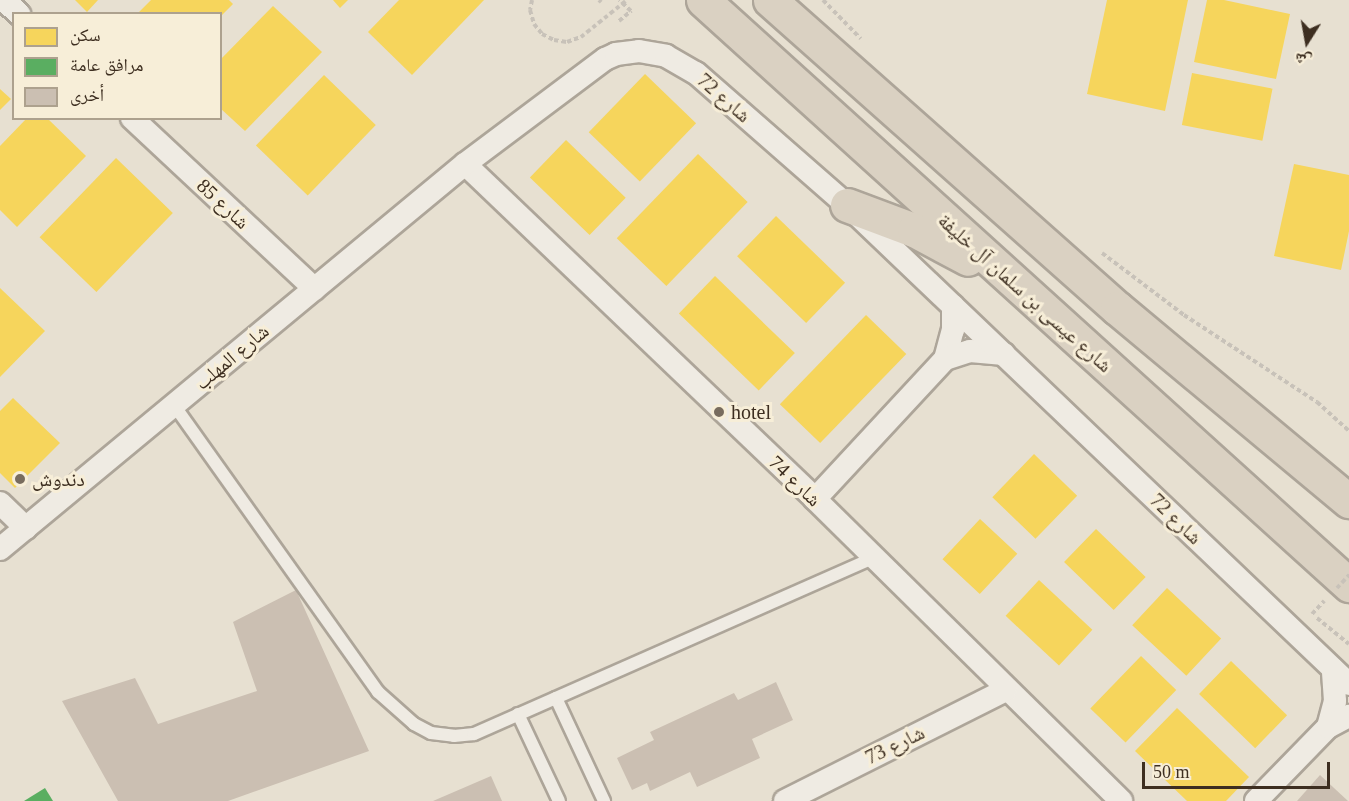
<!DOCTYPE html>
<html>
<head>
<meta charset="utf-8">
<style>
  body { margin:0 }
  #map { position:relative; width:1349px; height:801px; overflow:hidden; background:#e7e0d1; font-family:"Times New Roman","Noto Naskh Arabic",serif }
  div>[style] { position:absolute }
  .homes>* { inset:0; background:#f6d55c; transform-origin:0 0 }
  .public>* { inset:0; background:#5aae61 }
  .building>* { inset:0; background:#cbbfb2 }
  .path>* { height:4px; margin-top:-2px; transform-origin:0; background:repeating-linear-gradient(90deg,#c8c2b9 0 4.5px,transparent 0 7.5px) }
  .roads { filter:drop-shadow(2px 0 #ada599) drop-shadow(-2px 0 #ada599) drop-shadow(0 2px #ada599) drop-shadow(0 -2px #ada599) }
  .service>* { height:12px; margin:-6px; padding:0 6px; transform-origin:6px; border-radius:6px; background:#efebe3 }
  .minor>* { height:22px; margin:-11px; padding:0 11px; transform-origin:11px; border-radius:11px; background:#efebe3 }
  .motorway>* { height:33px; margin:-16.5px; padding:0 16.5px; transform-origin:16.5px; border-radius:16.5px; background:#dad1c2 }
  .path-bridge>* { height:4px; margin-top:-2px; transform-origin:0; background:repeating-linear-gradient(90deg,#c8c2b9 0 4.5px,transparent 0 7.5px) }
  .dots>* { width:16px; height:16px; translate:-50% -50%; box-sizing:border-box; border:3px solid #f7eed8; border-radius:50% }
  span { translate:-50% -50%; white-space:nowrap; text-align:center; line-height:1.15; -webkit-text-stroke:6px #f7eed8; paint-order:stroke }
  .street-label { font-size:20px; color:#3d2e20 }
  .poi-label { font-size:20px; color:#3d2e20 }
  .left { translate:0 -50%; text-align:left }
  .legend { position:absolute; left:12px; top:12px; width:210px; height:108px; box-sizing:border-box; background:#f7eed8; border:2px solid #ada18e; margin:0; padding:8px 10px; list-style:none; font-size:18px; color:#3d2e20 }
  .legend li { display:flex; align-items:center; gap:12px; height:30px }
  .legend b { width:30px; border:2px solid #ada18e }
  .north { position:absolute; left:1277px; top:12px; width:60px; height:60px; -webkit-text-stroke:4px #f7eed8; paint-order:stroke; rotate:191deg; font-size:16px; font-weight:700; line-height:24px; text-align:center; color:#3d2e20 }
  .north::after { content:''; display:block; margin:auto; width:21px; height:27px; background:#3d2e20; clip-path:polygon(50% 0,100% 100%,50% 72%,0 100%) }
  .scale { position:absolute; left:1142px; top:762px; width:188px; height:27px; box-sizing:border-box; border:3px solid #3d2e20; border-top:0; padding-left:8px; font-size:18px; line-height:21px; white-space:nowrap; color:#3d2e20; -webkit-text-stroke:4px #f7eed8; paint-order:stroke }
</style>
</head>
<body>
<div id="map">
  <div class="homes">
    <i style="clip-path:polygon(75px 0,98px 0,87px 12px)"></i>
    <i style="clip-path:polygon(151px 0,229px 0,233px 4px,220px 17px,220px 14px,137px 14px)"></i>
    <i style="clip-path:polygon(333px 0,348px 0,340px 8px)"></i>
    <i style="clip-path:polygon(399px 0,484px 0,412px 75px,368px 32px)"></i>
    <i style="clip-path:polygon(1107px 0,1188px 0,1165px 111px,1087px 94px)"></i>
    <i style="clip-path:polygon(1207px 0,1224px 0,1290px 14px,1276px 79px,1194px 62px)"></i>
    <i style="clip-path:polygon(273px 6px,322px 52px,245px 131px,220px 108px,220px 60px)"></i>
    <i style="left:1192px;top:73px;width:82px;height:53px;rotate:11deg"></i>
    <i style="left:645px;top:74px;width:71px;height:81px;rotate:44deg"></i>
    <i style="left:324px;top:75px;width:72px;height:98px;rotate:44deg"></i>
    <i style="clip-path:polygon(0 89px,11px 99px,0 110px)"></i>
    <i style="clip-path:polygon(27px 118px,47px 118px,86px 156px,17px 227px,0 210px,0 146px)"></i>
    <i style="left:566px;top:140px;width:83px;height:52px;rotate:44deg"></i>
    <i style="left:698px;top:154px;width:69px;height:117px;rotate:44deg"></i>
    <i style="left:116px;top:158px;width:79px;height:110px;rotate:44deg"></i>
    <i style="clip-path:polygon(1294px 164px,1349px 175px,1349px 231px,1341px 270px,1274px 256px)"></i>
    <i style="left:776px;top:216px;width:96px;height:56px;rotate:44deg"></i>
    <i style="left:715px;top:276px;width:111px;height:52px;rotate:44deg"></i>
    <i style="clip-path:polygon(0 288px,45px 331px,0 377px)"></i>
    <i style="left:866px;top:315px;width:56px;height:124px;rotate:44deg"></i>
    <i style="clip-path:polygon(13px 398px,60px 443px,15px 488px,0 473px,0 411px)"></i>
    <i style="left:1034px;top:454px;width:60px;height:60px;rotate:44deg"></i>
    <i style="left:980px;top:519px;width:51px;height:55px;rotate:43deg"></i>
    <i style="left:1096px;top:529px;width:69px;height:46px;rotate:44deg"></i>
    <i style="left:1039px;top:580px;width:73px;height:49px;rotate:43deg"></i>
    <i style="left:1167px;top:588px;width:74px;height:51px;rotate:43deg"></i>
    <i style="left:1141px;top:656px;width:49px;height:73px;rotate:44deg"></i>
    <i style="left:1231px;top:661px;width:78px;height:46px;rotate:44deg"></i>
    <i style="clip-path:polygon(1177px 708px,1249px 777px,1226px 801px,1187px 801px,1135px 751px)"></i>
  </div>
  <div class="public">
    <i style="clip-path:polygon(45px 788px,53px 801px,24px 801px)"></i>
  </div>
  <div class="building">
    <i style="clip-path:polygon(296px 590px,369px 751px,228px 801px,118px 801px,62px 701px,135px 678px,158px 724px,257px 691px,233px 622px)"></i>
    <i style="clip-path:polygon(776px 682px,793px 720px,752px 739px,760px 758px,697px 787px,690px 772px,650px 791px,647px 783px,632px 790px,617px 758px,654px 740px,650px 732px,734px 693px,738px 700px)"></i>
    <i style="clip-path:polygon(1320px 775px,1348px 801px,1297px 801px)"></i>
    <i style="clip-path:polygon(491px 776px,502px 801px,433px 801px)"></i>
  </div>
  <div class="path">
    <i style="left:532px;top:0;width:10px;rotate:101deg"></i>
    <i style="left:530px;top:10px;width:15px;rotate:74deg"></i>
    <i style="left:534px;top:24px;width:13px;rotate:51deg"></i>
    <i style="left:542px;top:34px;width:13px;rotate:27deg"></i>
    <i style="left:554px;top:40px;width:13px;rotate:9deg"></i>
    <i style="left:567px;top:42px;width:15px;rotate:-20deg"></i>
    <i style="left:599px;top:0;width:3px;rotate:45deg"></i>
    <i style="left:823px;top:0;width:54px;rotate:45.7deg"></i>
    <i style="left:619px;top:21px;width:16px;rotate:-40deg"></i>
    <i style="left:631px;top:11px;width:16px;rotate:-137deg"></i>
    <i style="left:1102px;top:253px;width:103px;rotate:37.1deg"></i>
    <i style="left:1184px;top:315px;width:159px;rotate:33.2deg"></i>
    <i style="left:1317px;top:402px;width:43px;rotate:42.2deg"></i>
    <i style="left:1312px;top:614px;width:18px;rotate:-47deg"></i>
    <i style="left:1317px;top:618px;width:41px;rotate:39.1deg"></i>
  </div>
  <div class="roads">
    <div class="service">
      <i style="left:174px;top:405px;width:352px;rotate:54.6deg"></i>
      <i style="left:378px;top:692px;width:48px;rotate:41.6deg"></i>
      <i style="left:414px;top:724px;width:19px;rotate:28deg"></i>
      <i style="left:431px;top:733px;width:23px;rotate:7deg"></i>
      <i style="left:454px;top:736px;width:20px;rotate:-6deg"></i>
      <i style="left:474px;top:734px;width:436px;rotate:-23.8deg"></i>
      <i style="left:556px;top:698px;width:114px;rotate:65deg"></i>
      <i style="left:518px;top:714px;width:96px;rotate:64.8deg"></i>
    </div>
    <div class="minor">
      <i style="left:4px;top:0;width:21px;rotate:43deg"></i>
      <i style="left:132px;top:118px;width:250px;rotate:43.1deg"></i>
      <i style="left:465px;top:164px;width:484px;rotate:43.7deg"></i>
      <i style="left:815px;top:499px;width:430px;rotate:44.6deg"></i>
      <i style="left:945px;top:359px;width:30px;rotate:-75deg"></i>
      <i style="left:953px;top:330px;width:24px;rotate:-90deg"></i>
      <i style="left:815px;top:499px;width:191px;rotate:-47.1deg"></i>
      <i style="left:945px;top:359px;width:26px;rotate:-18deg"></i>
      <i style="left:970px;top:351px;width:34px;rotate:5deg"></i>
      <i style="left:0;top:503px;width:36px;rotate:44deg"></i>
      <i style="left:0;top:549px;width:604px;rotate:-39.62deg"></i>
      <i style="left:465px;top:164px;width:175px;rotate:-36.9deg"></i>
      <i style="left:605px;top:59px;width:12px;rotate:-24deg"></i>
      <i style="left:616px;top:54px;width:23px;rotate:-7deg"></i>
      <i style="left:639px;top:51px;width:27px;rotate:10deg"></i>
      <i style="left:666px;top:56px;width:34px;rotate:30deg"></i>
      <i style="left:696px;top:73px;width:201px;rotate:41.2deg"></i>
      <i style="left:847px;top:205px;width:694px;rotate:43.66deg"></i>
      <i style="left:1328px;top:727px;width:27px;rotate:-75deg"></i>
      <i style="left:1335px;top:701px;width:32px;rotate:-94deg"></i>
      <i style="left:785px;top:801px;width:247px;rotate:-26.7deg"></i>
      <i style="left:1256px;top:801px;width:103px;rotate:-45.8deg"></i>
      <i style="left:1328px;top:727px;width:24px;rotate:-28deg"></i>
    </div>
    <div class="motorway">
      <i style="left:703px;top:0;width:872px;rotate:42.16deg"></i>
      <i style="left:770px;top:0;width:464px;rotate:41.6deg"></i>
      <i style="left:1117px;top:308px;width:302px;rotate:39.8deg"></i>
      <i style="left:847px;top:205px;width:72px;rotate:20.5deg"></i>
      <i style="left:914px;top:230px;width:61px;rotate:28.2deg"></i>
    </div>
  </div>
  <div class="path-bridge">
    <i style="left:581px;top:37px;width:59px;rotate:-38.8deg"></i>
    <i style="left:1337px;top:588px;width:18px;rotate:-47deg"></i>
  </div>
  <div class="dots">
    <i style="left:719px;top:412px;background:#786c5e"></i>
    <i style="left:20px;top:479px;background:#786c5e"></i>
  </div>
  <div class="street-label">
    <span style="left:724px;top:98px;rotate:41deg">شارع 72</span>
    <span style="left:223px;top:204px;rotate:43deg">شارع 85</span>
    <span style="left:1025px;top:293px;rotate:42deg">شارع عيسى بن سلمان آل خليفة</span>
    <span style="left:232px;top:357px;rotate:-40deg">شارع المهلب</span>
    <span style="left:795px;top:481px;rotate:44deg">شارع 74</span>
    <span style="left:1176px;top:519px;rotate:44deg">شارع 72</span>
    <span style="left:895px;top:745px;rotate:-26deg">شارع 73</span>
  </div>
  <div class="poi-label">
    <span class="left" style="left:731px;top:412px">hotel</span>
    <span class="left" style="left:32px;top:479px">دندوش</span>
  </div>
  <ul class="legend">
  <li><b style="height:16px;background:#f6d55c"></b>سكن</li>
  <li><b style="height:16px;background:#5aae61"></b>مرافق عامة</li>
  <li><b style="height:16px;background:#cbbfb2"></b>أخرى</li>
  </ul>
  <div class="north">ش</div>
  <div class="scale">50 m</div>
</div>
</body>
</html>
